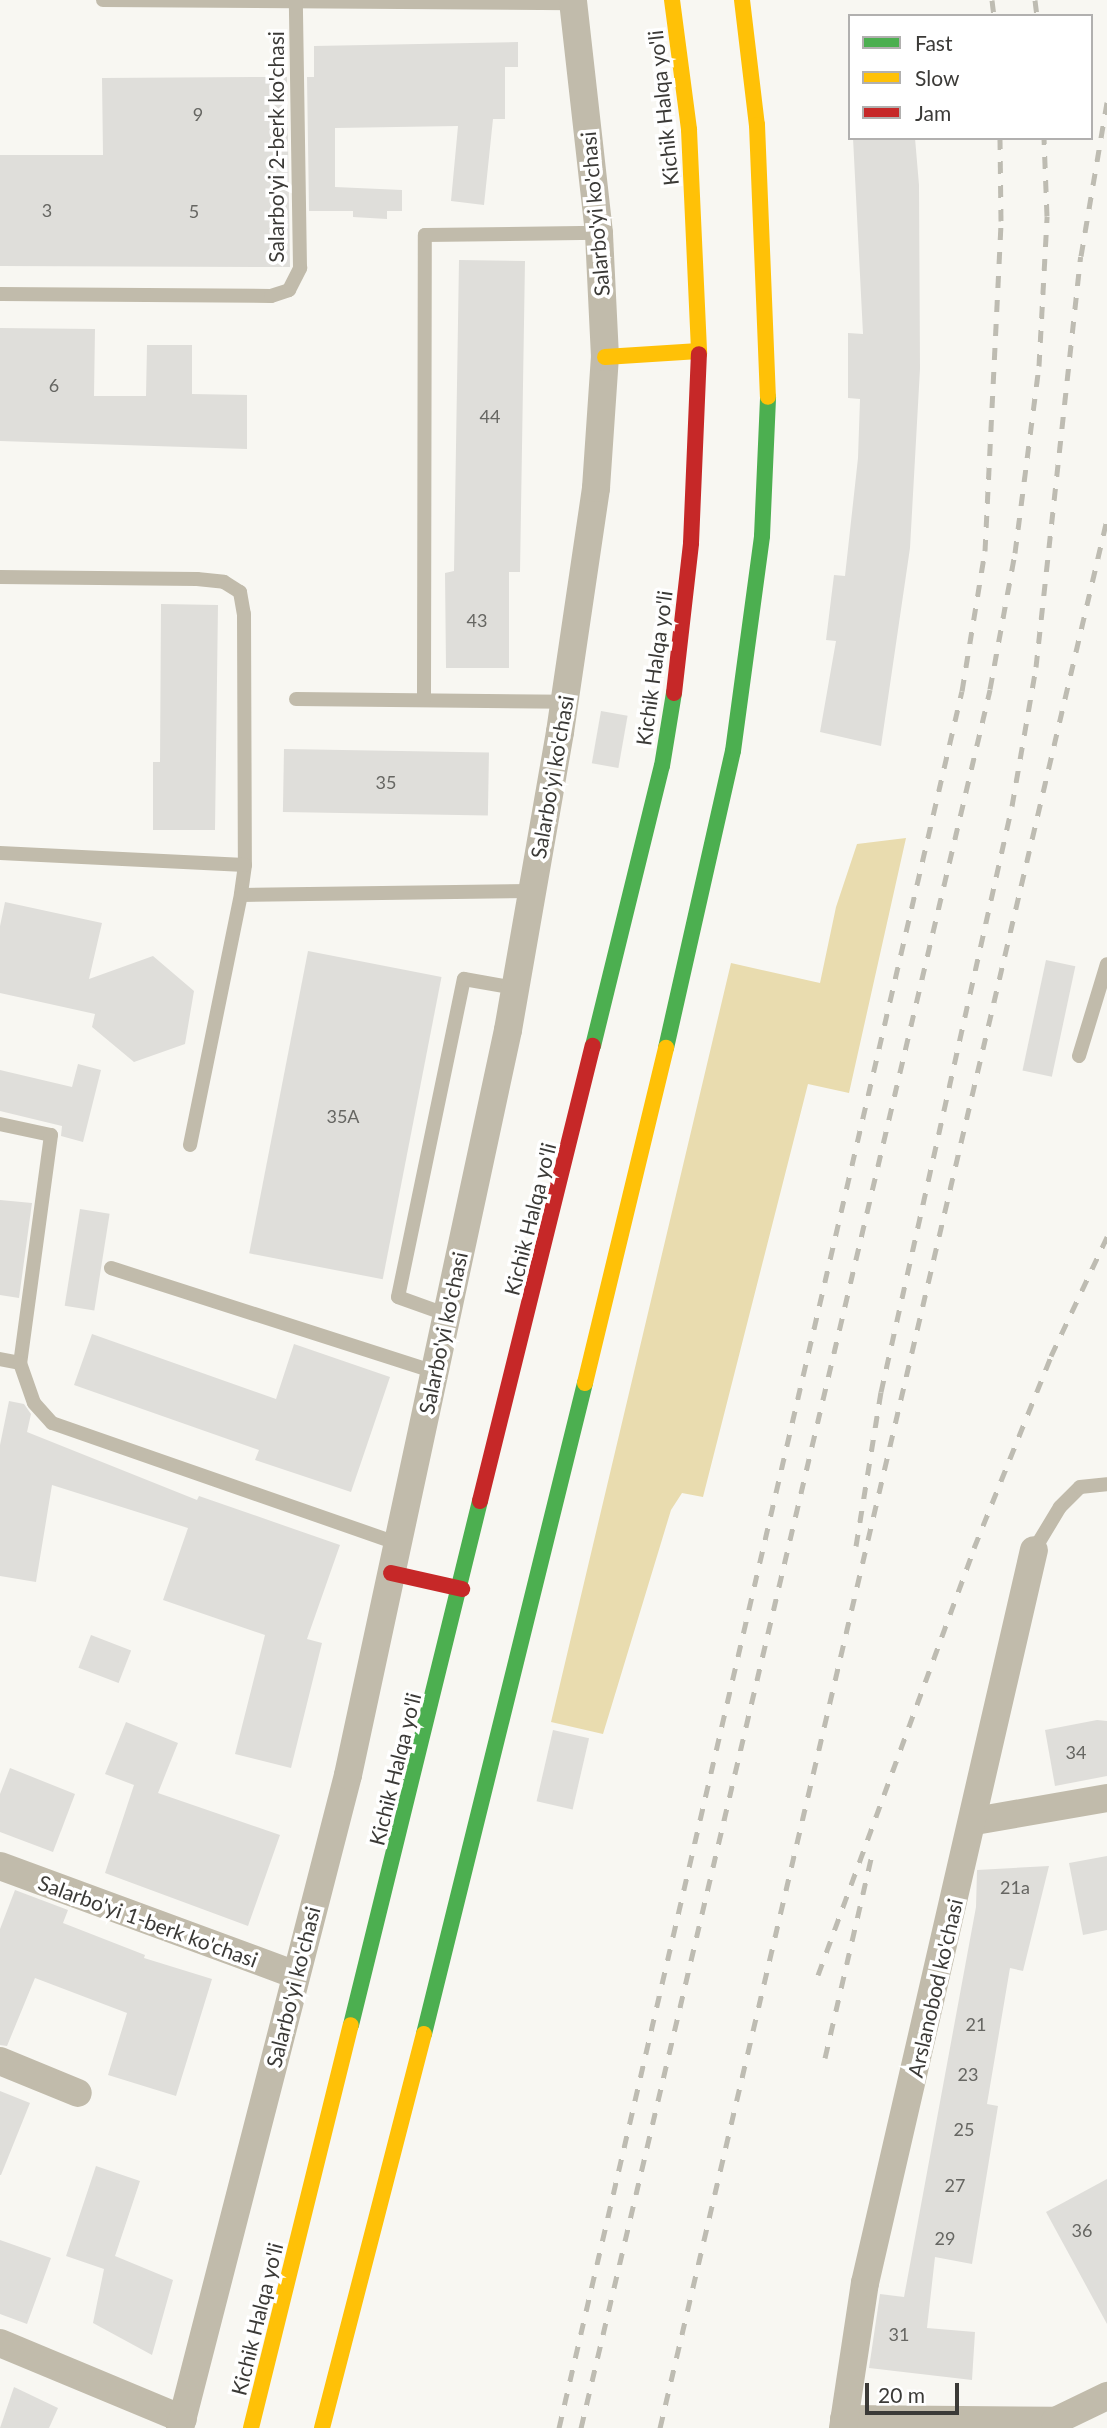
<!DOCTYPE html>
<html>
<head>
<meta charset="utf-8">
<style>
  body { margin:0 }
  #map { position:relative; width:1107px; height:2428px; overflow:hidden; background:#f8f7f2; font-family:Lato,sans-serif }
  div>[style] { position:absolute }
  .green>* { inset:0; background:#e9dcaf }
  .building>* { inset:0; background:#dfdeda; transform-origin:0 0 }
  .lane>* { height:14px; margin:-7px; padding:0 7px; transform-origin:7px; border-radius:7px; background:#c1bbab }
  .street>* { height:28px; margin:-14px; padding:0 14px; transform-origin:14px; border-radius:14px; background:#c1bbab }
  .fast>* { height:16px; margin:-8px; padding:0 8px; transform-origin:8px; border-radius:8px; background:#4caf50 }
  .slow>* { height:16px; margin:-8px; padding:0 8px; transform-origin:8px; border-radius:8px; background:#ffc107 }
  .jam>* { height:16px; margin:-8px; padding:0 8px; transform-origin:8px; border-radius:8px; background:#c62828 }
  .rail>* { height:5px; margin-top:-2.5px; transform-origin:0; background:repeating-linear-gradient(90deg,#bebcb2 0 12px,transparent 0 24px) }
  span { translate:-50% -50%; white-space:nowrap; text-align:center; line-height:1.15; -webkit-text-stroke:7px #fff; paint-order:stroke }
  .number-label { font-size:18px; color:#666662 }
  .number-label span { -webkit-text-stroke-width:0 }
  .street-label { font-size:21px; color:#3b3a37 }
  .legend { position:absolute; left:848px; top:14px; width:245px; height:126px; box-sizing:border-box; background:#fff; border:2px solid #b1b0af; margin:0; padding:9px 12px; list-style:none; font-size:21px; color:#3b3a37 }
  .legend li { display:flex; align-items:center; gap:14px; height:35px }
  .legend b { width:35px; border:2px solid #b1b0af }
  .scale { position:absolute; left:865px; top:2383px; width:94px; height:32px; box-sizing:border-box; border:4px solid #3b3a37; border-top:0; padding-left:9px; font-size:21px; line-height:24px; white-space:nowrap; color:#3b3a37; -webkit-text-stroke:5px #fff; paint-order:stroke }
</style>
</head>
<body>
<div id="map">
  <div class="green">
    <i style="clip-path:polygon(906px 838px,849px 1093px,808px 1084px,703px 1497px,682px 1493px,671px 1510px,603px 1734px,551px 1722px,731px 963px,820px 983px,836px 907px,857px 844px)"></i>
  </div>
  <div class="building">
    <i style="clip-path:polygon(518px 42px,518px 67px,505px 67px,505px 119px,493px 119px,484px 205px,451px 201px,458px 126px,335px 128px,335px 187px,402px 190px,402px 211px,387px 211px,387px 219px,353px 217px,353px 211px,309px 211px,307px 77px,314px 77px,314px 46px)"></i>
    <i style="clip-path:polygon(253px 77px,287px 77px,290px 267px,0 266px,0 155px,103px 155px,102px 78px)"></i>
    <i style="clip-path:polygon(853px 138px,915px 138px,919px 185px,920px 369px,910px 548px,881px 746px,820px 732px,836px 641px,826px 640px,834px 575px,845px 576px,858px 458px,860px 399px,848px 398px,848px 333px,863px 334px)"></i>
    <i style="clip-path:polygon(459px 260px,525px 261px,520px 572px,509px 572px,509px 668px,446px 668px,445px 573px,454px 571px)"></i>
    <i style="clip-path:polygon(0 328px,95px 329px,94px 396px,146px 396px,147px 345px,192px 345px,192px 394px,247px 395px,247px 449px,0 441px)"></i>
    <i style="clip-path:polygon(161px 604px,218px 605px,215px 830px,153px 830px,153px 762px,160px 762px)"></i>
    <i style="left:601px;top:711px;width:27px;height:53px;rotate:10deg"></i>
    <i style="left:284px;top:749px;width:205px;height:63px;rotate:1deg"></i>
    <i style="clip-path:polygon(5px 902px,102px 923px,89px 979px,153px 956px,194px 991px,185px 1044px,134px 1062px,92px 1027px,95px 1014px,0 993px,0 926px)"></i>
    <i style="left:308px;top:951px;width:136px;height:308px;rotate:11deg"></i>
    <i style="left:1046px;top:960px;width:30px;height:113px;rotate:12deg"></i>
    <i style="clip-path:polygon(78px 1064px,101px 1070px,83px 1142px,61px 1136px,62px 1126px,0 1111px,0 1070px,72px 1087px)"></i>
    <i style="clip-path:polygon(0 1200px,32px 1203px,19px 1298px,0 1295px)"></i>
    <i style="left:80px;top:1209px;width:30px;height:98px;rotate:9deg"></i>
    <i style="clip-path:polygon(92px 1334px,276px 1399px,294px 1344px,390px 1377px,351px 1492px,255px 1460px,259px 1450px,74px 1385px)"></i>
    <i style="clip-path:polygon(9px 1401px,24px 1404px,31px 1414px,27px 1432px,197px 1500px,199px 1496px,340px 1545px,307px 1639px,322px 1643px,291px 1768px,235px 1754px,265px 1635px,163px 1600px,188px 1528px,52px 1485px,36px 1582px,0 1576px,0 1445px)"></i>
    <i style="left:91px;top:1635px;width:43px;height:35px;rotate:21deg"></i>
    <i style="clip-path:polygon(1097px 1720px,1107px 1721px,1107px 1776px,1055px 1786px,1045px 1730px)"></i>
    <i style="clip-path:polygon(126px 1722px,178px 1743px,158px 1793px,280px 1835px,248px 1926px,105px 1873px,134px 1785px,105px 1774px)"></i>
    <i style="left:553px;top:1730px;width:37px;height:73px;rotate:13deg"></i>
    <i style="clip-path:polygon(10px 1768px,75px 1794px,53px 1852px,0 1832px,0 1794px)"></i>
    <i style="clip-path:polygon(1107px 1856px,1107px 1930px,1083px 1935px,1069px 1863px)"></i>
    <i style="clip-path:polygon(1049px 1866px,1023px 1971px,1010px 1968px,987px 2104px,998px 2106px,972px 2264px,935px 2257px,927px 2328px,975px 2332px,972px 2380px,869px 2368px,880px 2294px,904px 2297px,976px 1907px,977px 1870px)"></i>
    <i style="clip-path:polygon(15px 1890px,68px 1910px,63px 1923px,145px 1955px,144px 1958px,212px 1979px,176px 2096px,108px 2075px,127px 2013px,35px 1978px,7px 2046px,0 2045px,0 1929px)"></i>
    <i style="clip-path:polygon(0 2091px,30px 2103px,1px 2175px,0 2175px)"></i>
    <i style="clip-path:polygon(96px 2166px,140px 2181px,115px 2256px,173px 2280px,152px 2355px,93px 2323px,104px 2269px,66px 2256px)"></i>
    <i style="clip-path:polygon(1107px 2179px,1107px 2324px,1046px 2212px)"></i>
    <i style="clip-path:polygon(0 2240px,51px 2258px,27px 2324px,0 2314px)"></i>
    <i style="clip-path:polygon(14px 2387px,58px 2408px,49px 2428px,0 2428px)"></i>
  </div>
  <div class="lane">
    <i style="left:103px;top:0;width:470px;rotate:0.4deg"></i>
    <i style="left:0;top:294px;width:271px;rotate:0.4deg"></i>
    <i style="left:271px;top:296px;width:19px;rotate:-18deg"></i>
    <i style="left:289px;top:290px;width:25px;rotate:-63deg"></i>
    <i style="left:300px;top:268px;width:264px;rotate:-90.9deg"></i>
    <i style="left:0;top:577px;width:197px;rotate:0.6deg"></i>
    <i style="left:197px;top:579px;width:27px;rotate:6deg"></i>
    <i style="left:224px;top:582px;width:19px;rotate:32deg"></i>
    <i style="left:240px;top:592px;width:22px;rotate:80deg"></i>
    <i style="left:244px;top:614px;width:251px;rotate:89.8deg"></i>
    <i style="left:245px;top:865px;width:30px;rotate:98deg"></i>
    <i style="left:241px;top:895px;width:291px;rotate:-0.8deg"></i>
    <i style="left:296px;top:699px;width:269px;rotate:0.6deg"></i>
    <i style="left:424px;top:700px;width:465px;rotate:-89.9deg"></i>
    <i style="left:425px;top:235px;width:174px;rotate:-0.7deg"></i>
    <i style="left:0;top:853px;width:245px;rotate:2.8deg"></i>
    <i style="left:1079px;top:1056px;width:96px;rotate:-73.1deg"></i>
    <i style="left:0;top:1124px;width:52px;rotate:12.2deg"></i>
    <i style="left:51px;top:1135px;width:230px;rotate:97.7deg"></i>
    <i style="left:190px;top:1145px;width:255px;rotate:-78.5deg"></i>
    <i style="left:111px;top:1268px;width:340px;rotate:17.8deg"></i>
    <i style="left:448px;top:1315px;width:53px;rotate:-160.2deg"></i>
    <i style="left:398px;top:1297px;width:325px;rotate:-78.3deg"></i>
    <i style="left:464px;top:979px;width:52px;rotate:10deg"></i>
    <i style="left:0;top:1359px;width:20px;rotate:11deg"></i>
    <i style="left:20px;top:1363px;width:42px;rotate:70.7deg"></i>
    <i style="left:34px;top:1403px;width:27px;rotate:48deg"></i>
    <i style="left:52px;top:1423px;width:365px;rotate:19.2deg"></i>
    <i style="left:1034px;top:1550px;width:50px;rotate:-58.8deg"></i>
    <i style="left:1060px;top:1507px;width:28px;rotate:-45deg"></i>
    <i style="left:1080px;top:1487px;width:27px;rotate:-6deg"></i>
  </div>
  <div class="street">
    <i style="left:975px;top:1821px;width:134px;rotate:-9.9deg"></i>
    <i style="left:0;top:1866px;width:315px;rotate:20.2deg"></i>
    <i style="left:0;top:2061px;width:84px;rotate:22.3deg"></i>
    <i style="left:0;top:2343px;width:198px;rotate:22.6deg"></i>
    <i style="left:844px;top:2419px;width:211px;rotate:0.5deg"></i>
    <i style="left:1055px;top:2421px;width:58px;rotate:-25.7deg"></i>
    <i style="left:180px;top:2428px;width:674px;rotate:-75.57deg"></i>
    <i style="left:348px;top:1775px;width:762px;rotate:-77.88deg"></i>
    <i style="left:508px;top:1030px;width:303px;rotate:-80.1deg"></i>
    <i style="left:560px;top:732px;width:247px;rotate:-81.6deg"></i>
    <i style="left:596px;top:488px;width:131px;rotate:-86.1deg"></i>
    <i style="left:605px;top:357px;width:124px;rotate:-92.8deg"></i>
    <i style="left:599px;top:233px;width:234px;rotate:-96.4deg"></i>
    <i style="left:843px;top:2428px;width:147px;rotate:-81.4deg"></i>
    <i style="left:865px;top:2283px;width:752px;rotate:-77.02deg"></i>
  </div>
  <div class="fast">
    <i style="left:593px;top:1046px;width:288px;rotate:-76.2deg"></i>
    <i style="left:662px;top:766px;width:74px;rotate:-80.7deg"></i>
    <i style="left:666px;top:1048px;width:304px;rotate:-77.3deg"></i>
    <i style="left:733px;top:751px;width:217px;rotate:-82.3deg"></i>
    <i style="left:762px;top:536px;width:139px;rotate:-87.5deg"></i>
    <i style="left:351px;top:2025px;width:540px;rotate:-76.17deg"></i>
    <i style="left:424px;top:2034px;width:671px;rotate:-76.11deg"></i>
  </div>
  <div class="slow">
    <i style="left:672px;top:0;width:131px;rotate:82.5deg"></i>
    <i style="left:689px;top:130px;width:224px;rotate:87.4deg"></i>
    <i style="left:742px;top:0;width:126px;rotate:83.2deg"></i>
    <i style="left:757px;top:125px;width:272px;rotate:87.7deg"></i>
    <i style="left:605px;top:357px;width:94px;rotate:-3.7deg"></i>
    <i style="left:585px;top:1383px;width:345px;rotate:-76.4deg"></i>
    <i style="left:251px;top:2428px;width:415px;rotate:-76.1deg"></i>
    <i style="left:322px;top:2428px;width:407px;rotate:-75.5deg"></i>
  </div>
  <div class="jam">
    <i style="left:674px;top:693px;width:151px;rotate:-83.5deg"></i>
    <i style="left:691px;top:543px;width:189px;rotate:-87.6deg"></i>
    <i style="left:480px;top:1501px;width:469px;rotate:-76.1deg"></i>
    <i style="left:391px;top:1573px;width:73px;rotate:12.7deg"></i>
  </div>
  <div class="rail">
    <i style="left:992px;top:0;width:16px;rotate:83deg"></i>
    <i style="left:1035px;top:0;width:16px;rotate:83deg"></i>
    <i style="left:856px;top:1546px;width:156px;rotate:-80.8deg"></i>
    <i style="left:881px;top:1392px;width:600px;rotate:-77.4deg"></i>
    <i style="left:1012px;top:806px;width:141px;rotate:-80.2deg"></i>
    <i style="left:1036px;top:667px;width:413px;rotate:-83.8deg"></i>
    <i style="left:1081px;top:256px;width:156px;rotate:-80.4deg"></i>
    <i style="left:818px;top:1975px;width:455px;rotate:-69.9deg"></i>
    <i style="left:974px;top:1548px;width:207px;rotate:-68.1deg"></i>
    <i style="left:1051px;top:1356px;width:132px;rotate:-64.8deg"></i>
    <i style="left:825px;top:2058px;width:213px;rotate:-77deg"></i>
    <i style="left:559px;top:2428px;width:1783px;rotate:-76.94deg"></i>
    <i style="left:962px;top:691px;width:142px;rotate:-80.7deg"></i>
    <i style="left:985px;top:551px;width:330px;rotate:-87.2deg"></i>
    <i style="left:1001px;top:221px;width:83px;rotate:-90.7deg"></i>
    <i style="left:581px;top:2428px;width:1786px;rotate:-76.76deg"></i>
    <i style="left:990px;top:689px;width:138px;rotate:-79.6deg"></i>
    <i style="left:1015px;top:553px;width:189px;rotate:-82.7deg"></i>
    <i style="left:1039px;top:366px;width:150px;rotate:-86.9deg"></i>
    <i style="left:1047px;top:216px;width:78px;rotate:-92.2deg"></i>
    <i style="left:660px;top:2428px;width:1961px;rotate:-76.82deg"></i>
  </div>
  <div class="number-label">
    <span style="left:198px;top:114px">9</span>
    <span style="left:47px;top:210px">3</span>
    <span style="left:194px;top:211px">5</span>
    <span style="left:54px;top:385px">6</span>
    <span style="left:490px;top:416px">44</span>
    <span style="left:477px;top:620px">43</span>
    <span style="left:386px;top:782px">35</span>
    <span style="left:343px;top:1116px">35A</span>
    <span style="left:1076px;top:1752px">34</span>
    <span style="left:1015px;top:1887px">21a</span>
    <span style="left:976px;top:2024px">21</span>
    <span style="left:968px;top:2074px">23</span>
    <span style="left:964px;top:2129px">25</span>
    <span style="left:955px;top:2185px">27</span>
    <span style="left:1082px;top:2230px">36</span>
    <span style="left:945px;top:2238px">29</span>
    <span style="left:899px;top:2334px">31</span>
  </div>
  <div class="street-label">
    <span style="left:663px;top:108px;rotate:-96deg">Kichik Halqa yo'li</span>
    <span style="left:276px;top:147px;rotate:-90deg">Salarbo'yi 2-berk ko'chasi</span>
    <span style="left:595px;top:214px;rotate:-95deg">Salarbo'yi ko'chasi</span>
    <span style="left:654px;top:668px;rotate:-82deg">Kichik Halqa yo'li</span>
    <span style="left:552px;top:777px;rotate:-80deg">Salarbo'yi ko'chasi</span>
    <span style="left:530px;top:1219px;rotate:-76deg">Kichik Halqa yo'li</span>
    <span style="left:443px;top:1333px;rotate:-78deg">Salarbo'yi ko'chasi</span>
    <span style="left:395px;top:1769px;rotate:-76deg">Kichik Halqa yo'li</span>
    <span style="left:148px;top:1921px;rotate:20deg">Salarbo'yi 1-berk ko'chasi</span>
    <span style="left:293px;top:1987px;rotate:-76deg">Salarbo'yi ko'chasi</span>
    <span style="left:935px;top:1988px;rotate:-77deg">Arslanobod ko'chasi</span>
    <span style="left:257px;top:2319px;rotate:-76deg">Kichik Halqa yo'li</span>
  </div>
  <ul class="legend">
  <li><b style="height:9px;background:#4caf50"></b>Fast</li>
  <li><b style="height:9px;background:#ffc107"></b>Slow</li>
  <li><b style="height:9px;background:#c62828"></b>Jam</li>
  </ul>
  <div class="scale">20 m</div>
</div>
</body>
</html>
